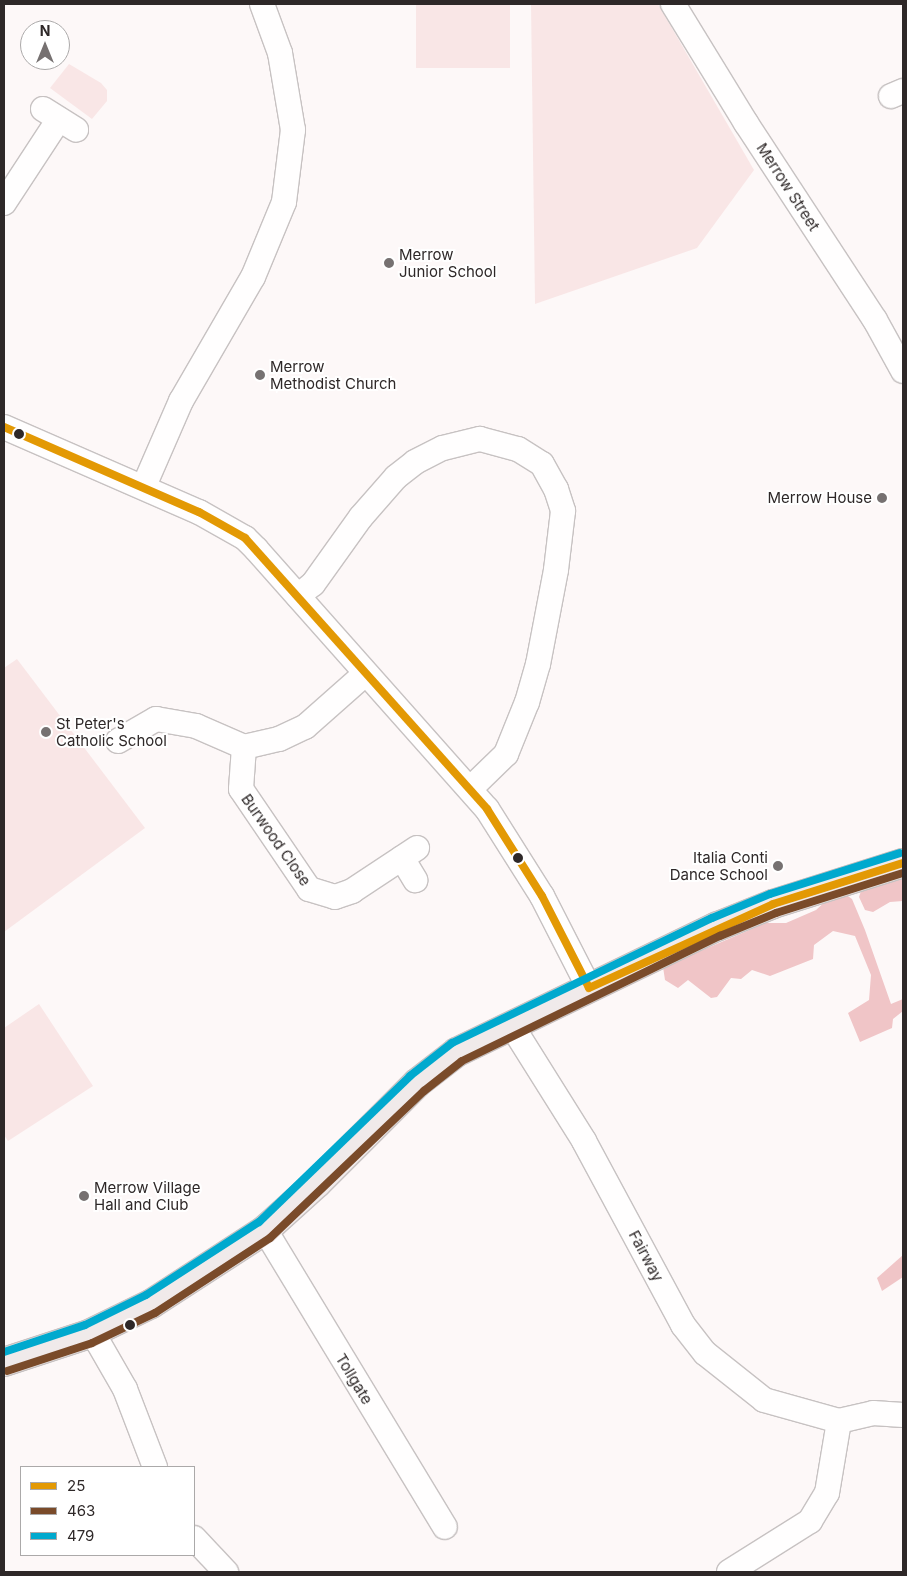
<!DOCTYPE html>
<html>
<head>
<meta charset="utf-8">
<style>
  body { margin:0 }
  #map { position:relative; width:907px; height:1576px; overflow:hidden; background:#fdf8f8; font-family:Inter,sans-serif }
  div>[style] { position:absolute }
  .green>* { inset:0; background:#f9e6e6; transform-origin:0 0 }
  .forest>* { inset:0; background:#f0c5c7 }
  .roads { filter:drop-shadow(1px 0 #c7c2c2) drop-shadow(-1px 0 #c7c2c2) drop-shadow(0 1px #c7c2c2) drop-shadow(0 -1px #c7c2c2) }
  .minor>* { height:24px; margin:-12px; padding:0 12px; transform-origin:12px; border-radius:12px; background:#fffefe }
  .major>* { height:28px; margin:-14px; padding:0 14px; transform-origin:14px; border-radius:14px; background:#f0eaea }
  .bus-1>* { height:8px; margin:-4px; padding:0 4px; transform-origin:4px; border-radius:4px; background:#e39904 }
  .bus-2>* { height:8px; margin:-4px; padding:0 4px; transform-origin:4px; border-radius:4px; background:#7a4b2a }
  .bus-3>* { height:8px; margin:-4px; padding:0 4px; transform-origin:4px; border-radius:4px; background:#00a9ce }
  .dots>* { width:14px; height:14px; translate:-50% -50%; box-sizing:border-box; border:2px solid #fff; border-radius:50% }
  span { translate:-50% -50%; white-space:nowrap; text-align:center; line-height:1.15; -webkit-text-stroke:4px #fff; paint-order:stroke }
  .street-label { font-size:15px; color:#2e2828 }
  .poi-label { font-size:15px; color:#2e2828 }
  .left { translate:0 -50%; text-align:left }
  .right { translate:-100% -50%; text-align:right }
  .frame { position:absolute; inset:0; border:5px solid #2e2828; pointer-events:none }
  .legend { position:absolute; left:20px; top:1466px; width:175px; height:90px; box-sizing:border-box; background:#fff; border:1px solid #aba9a9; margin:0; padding:6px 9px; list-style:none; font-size:15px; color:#2e2828 }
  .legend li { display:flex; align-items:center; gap:10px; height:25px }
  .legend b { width:25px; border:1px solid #aba9a9 }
  .north { position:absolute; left:20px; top:20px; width:50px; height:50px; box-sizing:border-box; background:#fff; border:1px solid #aba9a9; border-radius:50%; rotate:0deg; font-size:14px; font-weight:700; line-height:20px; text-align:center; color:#2e2828 }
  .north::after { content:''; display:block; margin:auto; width:18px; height:22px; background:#767171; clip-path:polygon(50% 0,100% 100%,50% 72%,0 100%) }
</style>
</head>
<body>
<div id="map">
  <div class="green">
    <i style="left:416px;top:4px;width:94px;height:64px"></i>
    <i style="clip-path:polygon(531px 4px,658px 4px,754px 170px,697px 248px,535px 304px)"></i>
    <i style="clip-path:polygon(69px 64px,101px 83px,107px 90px,107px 101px,92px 119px,50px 88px)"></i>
    <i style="clip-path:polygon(17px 659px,145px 828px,4px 932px,4px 668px)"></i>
    <i style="clip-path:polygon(39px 1004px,93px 1086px,8px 1141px,4px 1135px,4px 1028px)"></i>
  </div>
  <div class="forest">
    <i style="clip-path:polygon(903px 877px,903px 901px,890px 902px,873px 912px,865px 910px,859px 897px,861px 891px)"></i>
    <i style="clip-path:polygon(845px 894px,852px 899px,865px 930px,891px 1004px,903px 999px,903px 1011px,893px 1019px,892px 1028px,860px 1042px,848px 1013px,869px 1000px,871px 975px,855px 936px,833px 931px,814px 945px,813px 959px,770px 976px,752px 970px,741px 979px,731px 978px,717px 997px,711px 998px,688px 980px,678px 988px,665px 980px,663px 967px,766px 923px,786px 923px,816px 910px,828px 899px)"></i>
    <i style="clip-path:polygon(903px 1255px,903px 1277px,882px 1291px,877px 1278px)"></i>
  </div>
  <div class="roads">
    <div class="minor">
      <i style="left:673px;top:4px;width:140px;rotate:58.5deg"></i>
      <i style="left:746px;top:123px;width:235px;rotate:56.8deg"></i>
      <i style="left:875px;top:320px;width:58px;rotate:61.2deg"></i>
      <i style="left:891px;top:96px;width:13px;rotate:-23deg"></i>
      <i style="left:43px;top:109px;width:39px;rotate:32deg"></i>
      <i style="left:4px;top:203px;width:100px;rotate:-56.8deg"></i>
      <i style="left:4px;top:427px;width:213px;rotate:23.6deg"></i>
      <i style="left:199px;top:512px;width:53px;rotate:29.5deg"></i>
      <i style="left:245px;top:538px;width:16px;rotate:45deg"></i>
      <i style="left:256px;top:549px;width:348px;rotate:48.4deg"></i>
      <i style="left:487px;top:809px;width:103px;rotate:57.7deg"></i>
      <i style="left:542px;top:896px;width:103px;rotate:62.9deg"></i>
      <i style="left:144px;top:486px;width:93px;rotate:-66.5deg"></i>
      <i style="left:181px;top:401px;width:143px;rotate:-59.9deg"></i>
      <i style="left:253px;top:277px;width:81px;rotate:-67.5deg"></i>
      <i style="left:284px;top:202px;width:73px;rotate:-82.9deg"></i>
      <i style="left:293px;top:130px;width:78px;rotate:-99.6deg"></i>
      <i style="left:280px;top:53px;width:52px;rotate:-110.2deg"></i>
      <i style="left:298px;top:596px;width:19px;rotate:-39deg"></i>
      <i style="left:313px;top:584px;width:82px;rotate:-54.4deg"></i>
      <i style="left:361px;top:517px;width:53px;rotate:-48.8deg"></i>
      <i style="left:396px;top:477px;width:24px;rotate:-38deg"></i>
      <i style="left:415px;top:462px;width:31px;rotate:-27deg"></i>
      <i style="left:443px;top:448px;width:38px;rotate:-14deg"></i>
      <i style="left:480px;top:439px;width:39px;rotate:15deg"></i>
      <i style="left:518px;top:449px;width:28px;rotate:32deg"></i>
      <i style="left:542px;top:464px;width:29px;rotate:61deg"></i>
      <i style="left:556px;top:489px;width:23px;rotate:72deg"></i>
      <i style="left:563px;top:511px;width:59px;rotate:96.8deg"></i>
      <i style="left:556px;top:570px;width:96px;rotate:100.8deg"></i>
      <i style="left:538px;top:664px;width:40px;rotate:106deg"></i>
      <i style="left:527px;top:702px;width:56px;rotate:112deg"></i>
      <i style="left:506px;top:754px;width:49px;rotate:135.8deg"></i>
      <i style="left:118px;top:741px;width:44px;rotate:-30.1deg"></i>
      <i style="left:156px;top:719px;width:41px;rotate:9.9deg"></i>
      <i style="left:196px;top:726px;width:52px;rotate:23.6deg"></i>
      <i style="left:244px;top:747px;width:36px;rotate:-13deg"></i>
      <i style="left:279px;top:739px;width:29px;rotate:-25deg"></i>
      <i style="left:305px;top:727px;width:80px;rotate:-41.5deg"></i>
      <i style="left:244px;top:747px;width:42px;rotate:94.1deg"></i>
      <i style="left:241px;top:789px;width:121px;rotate:55.8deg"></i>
      <i style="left:309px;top:889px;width:27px;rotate:17deg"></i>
      <i style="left:335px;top:897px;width:18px;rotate:-19deg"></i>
      <i style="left:352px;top:891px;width:78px;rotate:-33.5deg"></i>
      <i style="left:402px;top:858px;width:26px;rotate:59deg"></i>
      <i style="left:512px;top:1026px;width:136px;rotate:57.9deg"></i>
      <i style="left:584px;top:1141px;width:209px;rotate:61.7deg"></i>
      <i style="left:683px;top:1325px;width:36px;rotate:52deg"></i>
      <i style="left:705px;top:1353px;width:75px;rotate:38.5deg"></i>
      <i style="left:764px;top:1400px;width:78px;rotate:15.6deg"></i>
      <i style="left:839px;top:1421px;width:35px;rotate:-13deg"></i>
      <i style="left:873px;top:1413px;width:30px;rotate:4deg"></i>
      <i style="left:265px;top:1230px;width:347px;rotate:58.8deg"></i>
      <i style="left:89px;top:1334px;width:12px;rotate:42deg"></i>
      <i style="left:98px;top:1342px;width:54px;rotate:60.1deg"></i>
      <i style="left:125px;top:1389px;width:84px;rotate:69deg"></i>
      <i style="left:194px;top:1538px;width:47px;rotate:46.7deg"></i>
      <i style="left:729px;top:1572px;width:96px;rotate:-32.2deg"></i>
      <i style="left:810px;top:1521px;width:33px;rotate:-59deg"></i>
      <i style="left:827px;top:1493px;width:73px;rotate:-80.5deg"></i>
    </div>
    <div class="major">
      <i style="left:4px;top:1362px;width:89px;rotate:-18.2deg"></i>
      <i style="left:89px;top:1334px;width:69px;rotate:-25.8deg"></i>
      <i style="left:151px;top:1304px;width:136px;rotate:-33deg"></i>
      <i style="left:265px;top:1230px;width:70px;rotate:-42.1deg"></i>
      <i style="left:317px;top:1183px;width:141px;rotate:-45deg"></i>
      <i style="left:417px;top:1083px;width:51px;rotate:-37.8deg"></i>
      <i style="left:457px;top:1052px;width:288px;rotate:-25.8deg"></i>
      <i style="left:716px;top:927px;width:61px;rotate:-22deg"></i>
      <i style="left:773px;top:904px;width:136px;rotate:-17.5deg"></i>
    </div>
  </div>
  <div class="bus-1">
    <i style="left:4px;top:427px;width:213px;rotate:23.6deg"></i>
    <i style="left:199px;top:512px;width:53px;rotate:29.5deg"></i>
    <i style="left:245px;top:538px;width:363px;rotate:48.2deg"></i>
    <i style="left:487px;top:809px;width:103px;rotate:57.7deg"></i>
    <i style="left:542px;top:896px;width:103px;rotate:62.9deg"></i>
    <i style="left:589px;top:988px;width:202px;rotate:-24.5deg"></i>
    <i style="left:773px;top:904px;width:136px;rotate:-17.5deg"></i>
  </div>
  <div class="bus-2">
    <i style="left:7px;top:1371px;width:89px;rotate:-18.2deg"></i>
    <i style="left:92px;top:1343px;width:70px;rotate:-25.5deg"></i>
    <i style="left:155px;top:1313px;width:137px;rotate:-33.1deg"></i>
    <i style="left:270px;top:1238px;width:213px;rotate:-43.7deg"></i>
    <i style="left:424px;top:1091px;width:48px;rotate:-38.3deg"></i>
    <i style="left:462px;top:1061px;width:287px;rotate:-25.9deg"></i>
    <i style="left:720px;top:936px;width:61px;rotate:-22.3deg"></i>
    <i style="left:776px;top:913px;width:133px;rotate:-17.5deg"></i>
  </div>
  <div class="bus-3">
    <i style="left:4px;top:1352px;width:85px;rotate:-18.4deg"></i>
    <i style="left:85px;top:1325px;width:68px;rotate:-26.2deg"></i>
    <i style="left:146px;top:1295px;width:135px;rotate:-32.9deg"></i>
    <i style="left:259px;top:1222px;width:210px;rotate:-44deg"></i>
    <i style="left:410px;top:1076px;width:53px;rotate:-38.2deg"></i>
    <i style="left:452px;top:1043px;width:288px;rotate:-25.7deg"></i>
    <i style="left:712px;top:918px;width:63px;rotate:-22.5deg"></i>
    <i style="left:770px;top:894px;width:136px;rotate:-17.5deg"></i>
  </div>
  <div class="dots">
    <i style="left:389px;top:263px;background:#767171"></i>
    <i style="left:260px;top:375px;background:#767171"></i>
    <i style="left:19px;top:434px;background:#2e2828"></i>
    <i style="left:882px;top:498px;background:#767171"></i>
    <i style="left:46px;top:732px;background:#767171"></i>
    <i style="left:518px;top:858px;background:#2e2828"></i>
    <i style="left:778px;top:866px;background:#767171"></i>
    <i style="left:84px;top:1196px;background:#767171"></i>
    <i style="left:130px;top:1325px;background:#2e2828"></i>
  </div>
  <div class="street-label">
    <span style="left:788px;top:187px;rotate:57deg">Merrow Street</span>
    <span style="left:276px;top:840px;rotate:55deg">Burwood Close</span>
    <span style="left:646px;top:1256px;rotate:62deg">Fairway</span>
    <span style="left:354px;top:1379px;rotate:59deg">Tollgate</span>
  </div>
  <div class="poi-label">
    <span class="left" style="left:399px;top:263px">Merrow<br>Junior School</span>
    <span class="left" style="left:270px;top:375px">Merrow<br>Methodist Church</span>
    <span class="right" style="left:872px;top:498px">Merrow House</span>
    <span class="left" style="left:56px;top:732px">St Peter's<br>Catholic School</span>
    <span class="right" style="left:768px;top:866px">Italia Conti<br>Dance School</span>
    <span class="left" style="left:94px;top:1196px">Merrow Village<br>Hall and Club</span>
  </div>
  <div class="frame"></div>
  <ul class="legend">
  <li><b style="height:6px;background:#e39904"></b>25</li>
  <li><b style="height:6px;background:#7a4b2a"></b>463</li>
  <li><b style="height:6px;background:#00a9ce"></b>479</li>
  </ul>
  <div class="north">N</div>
</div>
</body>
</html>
